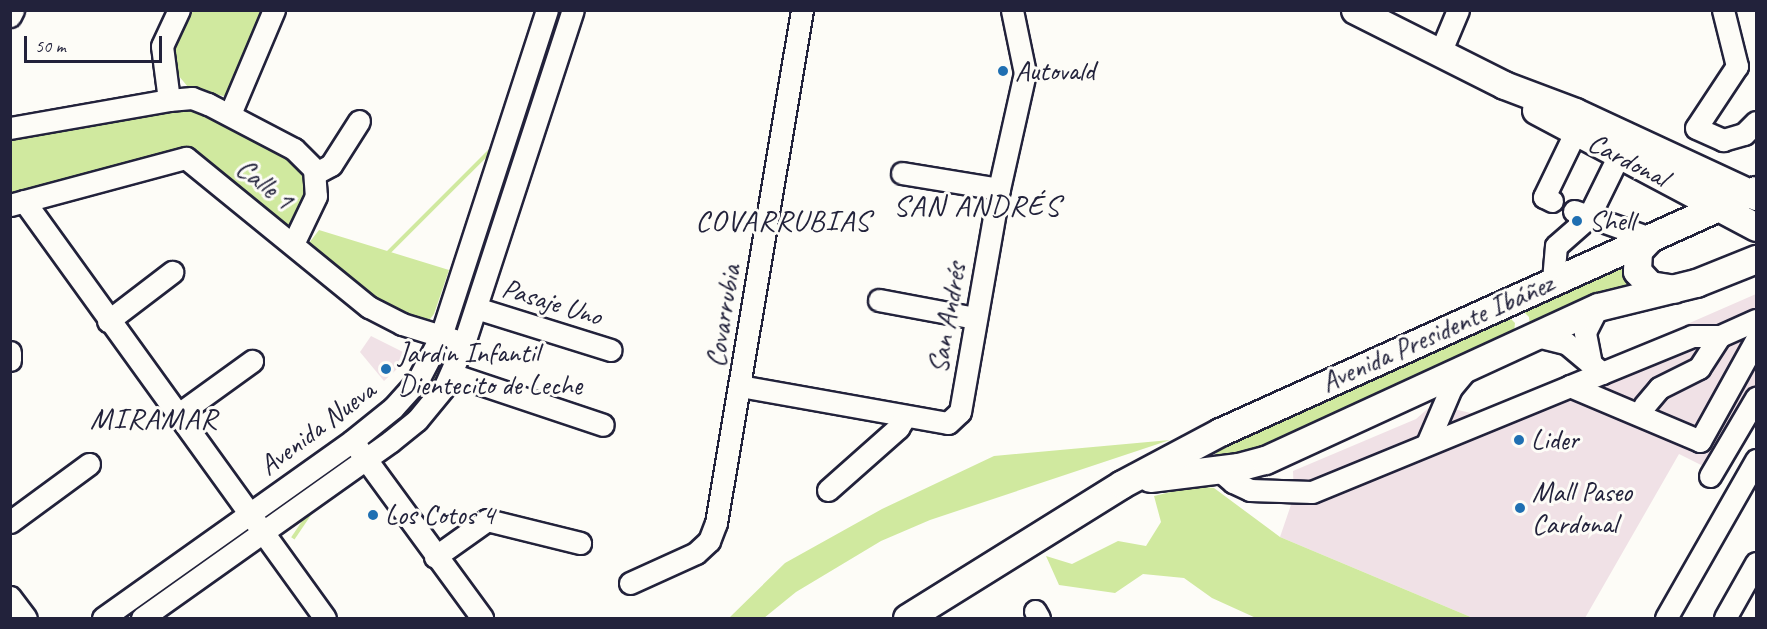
<!DOCTYPE html>
<html>
<head>
<meta charset="utf-8">
<style>
  body { margin:0 }
  #map { position:relative; width:1767px; height:629px; overflow:hidden; background:#fdfcf7; font-family:Caveat,sans-serif }
  div>[style] { position:absolute }
  .built>* { inset:0; background:#f0e1e6 }
  .green>* { inset:0; background:#d0e99f; transform-origin:0 0 }
  .roads { filter:drop-shadow(2px 0 #22223b) drop-shadow(-2px 0 #22223b) drop-shadow(0 2px #22223b) drop-shadow(0 -2px #22223b) }
  .minor>* { height:21px; margin:-10.5px; padding:0 10.5px; transform-origin:10.5px; border-radius:10.5px; background:#fdfcf7 }
  .major>* { height:27px; margin:-13.5px; padding:0 13.5px; transform-origin:13.5px; border-radius:13.5px; background:#fdfcf7 }
  .dots>* { width:16px; height:16px; translate:-50% -50%; box-sizing:border-box; border:3px solid #fdfcf7; border-radius:50% }
  span { translate:-50% -50%; white-space:nowrap; text-align:center; line-height:1.15; -webkit-text-stroke:6px #fdfcf7; paint-order:stroke }
  .poi-label { font-size:28px; color:#22223b }
  .left { translate:0 -50%; text-align:left }
  .street-label { font-size:28px; color:#22223b }
  .neighbourhood-label { font-size:30px; color:#22223b; letter-spacing:1.5px }
  .frame { position:absolute; inset:0; border:12px solid #22223b; pointer-events:none }
  .scale { position:absolute; left:24px; top:36px; width:138px; height:27px; box-sizing:border-box; border:3px solid #22223b; border-top:0; padding-left:8px; font-size:18px; line-height:21px; white-space:nowrap; color:#22223b; -webkit-text-stroke:4px #fdfcf7; paint-order:stroke }
</style>
</head>
<body>
<div id="map">
  <div class="built">
    <i style="clip-path:polygon(1756px 294px,1756px 386px,1709px 469px,1679px 454px,1585px 618px,1473px 618px,1280px 537px,1294px 496px,1293px 471px,1416px 419px,1433px 404px,1479px 415px)"></i>
    <i style="clip-path:polygon(371px 336px,411px 356px,384px 381px,360px 352px)"></i>
  </div>
  <div class="green">
    <i style="clip-path:polygon(186px 11px,268px 11px,227px 97px,188px 87px,178px 75px,173px 44px)"></i>
    <i style="clip-path:polygon(557px 11px,563px 11px,537px 87px,532px 87px)"></i>
    <i style="clip-path:polygon(182px 101px,292px 152px,312px 180px,293px 229px,285px 227px,192px 152px,11px 194px,11px 133px)"></i>
    <i style="left:525px;top:113px;width:4px;height:223px;rotate:45deg"></i>
    <i style="clip-path:polygon(319px 230px,449px 270px,434px 314px,430px 319px,420px 320px,380px 305px,313px 251px,309px 243px)"></i>
    <i style="clip-path:polygon(1625px 257px,1637px 288px,1530px 326px,1529px 317px,1520px 308px)"></i>
    <i style="clip-path:polygon(1509px 317px,1515px 323px,1514px 332px,1254px 452px,1214px 456px,1224px 444px)"></i>
    <i style="clip-path:polygon(447px 347px,450px 348px,440px 376px,407px 416px,376px 437px,430px 383px)"></i>
    <i style="clip-path:polygon(1170px 440px,930px 520px,881px 541px,796px 592px,764px 618px,729px 618px,785px 563px,882px 509px,994px 456px)"></i>
    <i style="left:346px;top:456px;width:4px;height:98px;rotate:34deg"></i>
    <i style="clip-path:polygon(1196px 486px,1214px 488px,1280px 537px,1473px 618px,1256px 618px,1212px 598px,1184px 578px,1143px 574px,1115px 593px,1059px 585px,1046px 556px,1072px 564px,1118px 541px,1146px 546px,1161px 522px,1154px 496px)"></i>
    <i style="clip-path:polygon(244px 528px,248px 533px,164px 593px,161px 591px)"></i>
  </div>
  <div class="roads">
    <div class="minor">
      <i style="left:1723px;top:10px;width:58px;rotate:76deg"></i>
      <i style="left:1737px;top:66px;width:74px;rotate:123.5deg"></i>
      <i style="left:1696px;top:128px;width:30px;rotate:24deg"></i>
      <i style="left:1723px;top:140px;width:22px;rotate:-16deg"></i>
      <i style="left:1744px;top:134px;width:17px;rotate:-45deg"></i>
      <i style="left:10px;top:16px;width:7px;rotate:-63deg"></i>
      <i style="left:1440px;top:53px;width:47px;rotate:-67.3deg"></i>
      <i style="left:169px;top:100px;width:54px;rotate:-97.4deg"></i>
      <i style="left:162px;top:46px;width:40px;rotate:-65deg"></i>
      <i style="left:230px;top:114px;width:113px;rotate:-67.1deg"></i>
      <i style="left:10px;top:128px;width:161px;rotate:-10deg"></i>
      <i style="left:169px;top:100px;width:23px;rotate:-5deg"></i>
      <i style="left:192px;top:98px;width:17px;rotate:21deg"></i>
      <i style="left:208px;top:104px;width:97px;rotate:27.6deg"></i>
      <i style="left:294px;top:149px;width:28px;rotate:45deg"></i>
      <i style="left:314px;top:169px;width:27px;rotate:86deg"></i>
      <i style="left:316px;top:196px;width:53px;rotate:115.6deg"></i>
      <i style="left:316px;top:173px;width:17px;rotate:-28deg"></i>
      <i style="left:331px;top:165px;width:52px;rotate:-57.5deg"></i>
      <i style="left:902px;top:173px;width:98px;rotate:9.4deg"></i>
      <i style="left:24px;top:201px;width:514px;rotate:54.18deg"></i>
      <i style="left:1552px;top:201px;width:9px;rotate:-153deg"></i>
      <i style="left:1544px;top:197px;width:71px;rotate:-64.2deg"></i>
      <i style="left:10px;top:205px;width:182px;rotate:-15deg"></i>
      <i style="left:186px;top:158px;width:236px;rotate:39.2deg"></i>
      <i style="left:369px;top:307px;width:37px;rotate:27deg"></i>
      <i style="left:402px;top:324px;width:54px;rotate:17.1deg"></i>
      <i style="left:1574px;top:211px;width:81px;rotate:19.6deg"></i>
      <i style="left:1553px;top:280px;width:34px;rotate:-85deg"></i>
      <i style="left:1556px;top:246px;width:43px;rotate:-41.2deg"></i>
      <i style="left:1588px;top:218px;width:70px;rotate:-63.8deg"></i>
      <i style="left:879px;top:300px;width:98px;rotate:10.6deg"></i>
      <i style="left:476px;top:308px;width:141px;rotate:17.3deg"></i>
      <i style="left:108px;top:321px;width:81px;rotate:-37.4deg"></i>
      <i style="left:1533px;top:335px;width:34px;rotate:14deg"></i>
      <i style="left:1566px;top:343px;width:47px;rotate:39.8deg"></i>
      <i style="left:1602px;top:373px;width:97px;rotate:-22.3deg"></i>
      <i style="left:1692px;top:336px;width:28px"></i>
      <i style="left:1720px;top:336px;width:39px;rotate:-24deg"></i>
      <i style="left:10px;top:352px;width:8px;rotate:90deg"></i>
      <i style="left:1591px;top:364px;width:33px;rotate:-101deg"></i>
      <i style="left:1585px;top:332px;width:28px;rotate:-63deg"></i>
      <i style="left:1602px;top:373px;width:35px;rotate:158deg"></i>
      <i style="left:1570px;top:386px;width:141px;rotate:22.9deg"></i>
      <i style="left:1700px;top:441px;width:115px;rotate:-61deg"></i>
      <i style="left:451px;top:374px;width:160px;rotate:18.5deg"></i>
      <i style="left:740px;top:386px;width:211px;rotate:10.1deg"></i>
      <i style="left:948px;top:423px;width:16px;rotate:-43deg"></i>
      <i style="left:960px;top:412px;width:226px;rotate:-80.1deg"></i>
      <i style="left:999px;top:189px;width:119px;rotate:-77.4deg"></i>
      <i style="left:1025px;top:73px;width:64px;rotate:-101.7deg"></i>
      <i style="left:1644px;top:406px;width:23px;rotate:-50deg"></i>
      <i style="left:1659px;top:388px;width:45px;rotate:-26.6deg"></i>
      <i style="left:1699px;top:368px;width:38px;rotate:-57deg"></i>
      <i style="left:176px;top:416px;width:94px;rotate:-35.9deg"></i>
      <i style="left:1427px;top:444px;width:61px;rotate:-66.8deg"></i>
      <i style="left:1451px;top:388px;width:25px;rotate:-50deg"></i>
      <i style="left:357px;top:447px;width:212px;rotate:53.8deg"></i>
      <i style="left:1218px;top:469px;width:20px;rotate:41deg"></i>
      <i style="left:1233px;top:482px;width:19px;rotate:25deg"></i>
      <i style="left:1250px;top:490px;width:62px;rotate:1.8deg"></i>
      <i style="left:1312px;top:492px;width:279px;rotate:-22.3deg"></i>
      <i style="left:1710px;top:476px;width:91px;rotate:-59.5deg"></i>
      <i style="left:828px;top:490px;width:94px;rotate:-41.5deg"></i>
      <i style="left:898px;top:428px;width:13px;rotate:-58deg"></i>
      <i style="left:10px;top:522px;width:98px;rotate:-36.3deg"></i>
      <i style="left:435px;top:557px;width:64px;rotate:-35.4deg"></i>
      <i style="left:487px;top:520px;width:96px;rotate:13.9deg"></i>
      <i style="left:630px;top:583px;width:72px;rotate:-24.4deg"></i>
      <i style="left:696px;top:553px;width:18px;rotate:-43deg"></i>
      <i style="left:709px;top:541px;width:19px;rotate:-69deg"></i>
      <i style="left:716px;top:523px;width:520px;rotate:-80.48deg"></i>
      <i style="left:10px;top:597px;width:26px;rotate:53deg"></i>
      <i style="left:1035px;top:611px;width:8px;rotate:60deg"></i>
      <i style="left:103px;top:618px;width:305px;rotate:-35.4deg"></i>
      <i style="left:352px;top:441px;width:53px;rotate:-38.8deg"></i>
      <i style="left:393px;top:408px;width:38px;rotate:-48deg"></i>
      <i style="left:418px;top:380px;width:50px;rotate:-62.4deg"></i>
      <i style="left:441px;top:336px;width:343px;rotate:-72deg"></i>
      <i style="left:142px;top:618px;width:305px;rotate:-35.4deg"></i>
      <i style="left:391px;top:441px;width:33px;rotate:-39deg"></i>
      <i style="left:417px;top:420px;width:44px;rotate:-50.5deg"></i>
      <i style="left:445px;top:386px;width:47px;rotate:-66.2deg"></i>
      <i style="left:464px;top:343px;width:350px;rotate:-71.9deg"></i>
      <i style="left:1666px;top:618px;width:182px;rotate:-60.3deg"></i>
      <i style="left:1725px;top:618px;width:63px;rotate:-60.6deg"></i>
    </div>
    <div class="major">
      <i style="left:1355px;top:10px;width:167px;rotate:26.7deg"></i>
      <i style="left:1504px;top:85px;width:76px;rotate:20.8deg"></i>
      <i style="left:1575px;top:112px;width:200px;rotate:24.9deg"></i>
      <i style="left:1536px;top:110px;width:249px;rotate:28deg"></i>
      <i style="left:1650px;top:238px;width:18px;rotate:133deg"></i>
      <i style="left:1638px;top:251px;width:20px;rotate:93deg"></i>
      <i style="left:1637px;top:271px;width:19px;rotate:47deg"></i>
      <i style="left:1650px;top:285px;width:24px;rotate:9deg"></i>
      <i style="left:1150px;top:478px;width:89px;rotate:-7.1deg"></i>
      <i style="left:1238px;top:467px;width:28px;rotate:-15deg"></i>
      <i style="left:1265px;top:460px;width:366px;rotate:-24.7deg"></i>
      <i style="left:1598px;top:307px;width:101px;rotate:-13.8deg"></i>
      <i style="left:1696px;top:283px;width:65px;rotate:-21.8deg"></i>
      <i style="left:907px;top:618px;width:253px;rotate:-31.9deg"></i>
      <i style="left:1122px;top:484px;width:111px;rotate:-28deg"></i>
      <i style="left:1220px;top:432px;width:588px;rotate:-24.3deg"></i>
    </div>
  </div>
  <div class="dots">
    <i style="left:1003px;top:71px;background:#1f6fb2"></i>
    <i style="left:1577px;top:221px;background:#1f6fb2"></i>
    <i style="left:386px;top:369px;background:#1f6fb2"></i>
    <i style="left:1519px;top:440px;background:#1f6fb2"></i>
    <i style="left:1520px;top:508px;background:#1f6fb2"></i>
    <i style="left:373px;top:515px;background:#1f6fb2"></i>
  </div>
  <div class="poi-label">
    <span class="left" style="left:1015px;top:71px">Autovald</span>
    <span class="left" style="left:1589px;top:221px">Shell</span>
    <span class="left" style="left:398px;top:369px">Jardin Infantil<br>Dientecito de Leche</span>
    <span class="left" style="left:1531px;top:440px">Lider</span>
    <span class="left" style="left:1532px;top:508px">Mall Paseo<br>Cardonal</span>
    <span class="left" style="left:385px;top:515px">Los Cotos 4</span>
  </div>
  <div class="street-label">
    <span style="left:1628px;top:160px;rotate:27deg">Cardonal</span>
    <span style="left:265px;top:184px;rotate:39deg">Calle 1</span>
    <span style="left:552px;top:302px;rotate:17deg">Pasaje Uno</span>
    <span style="left:723px;top:316px;rotate:-81deg">Covarrubia</span>
    <span style="left:947px;top:318px;rotate:-80deg">San Andrés</span>
    <span style="left:1437px;top:333px;rotate:-24deg">Avenida Presidente Ibáñez</span>
    <span style="left:317px;top:428px;rotate:-37deg">Avenida Nueva</span>
  </div>
  <div class="neighbourhood-label">
    <span style="left:977px;top:205px">SAN ANDRÉS</span>
    <span style="left:783px;top:220px">COVARRUBIAS</span>
    <span style="left:154px;top:418px">MIRAMAR</span>
  </div>
  <div class="frame"></div>
  <div class="scale">50 m</div>
</div>
</body>
</html>
